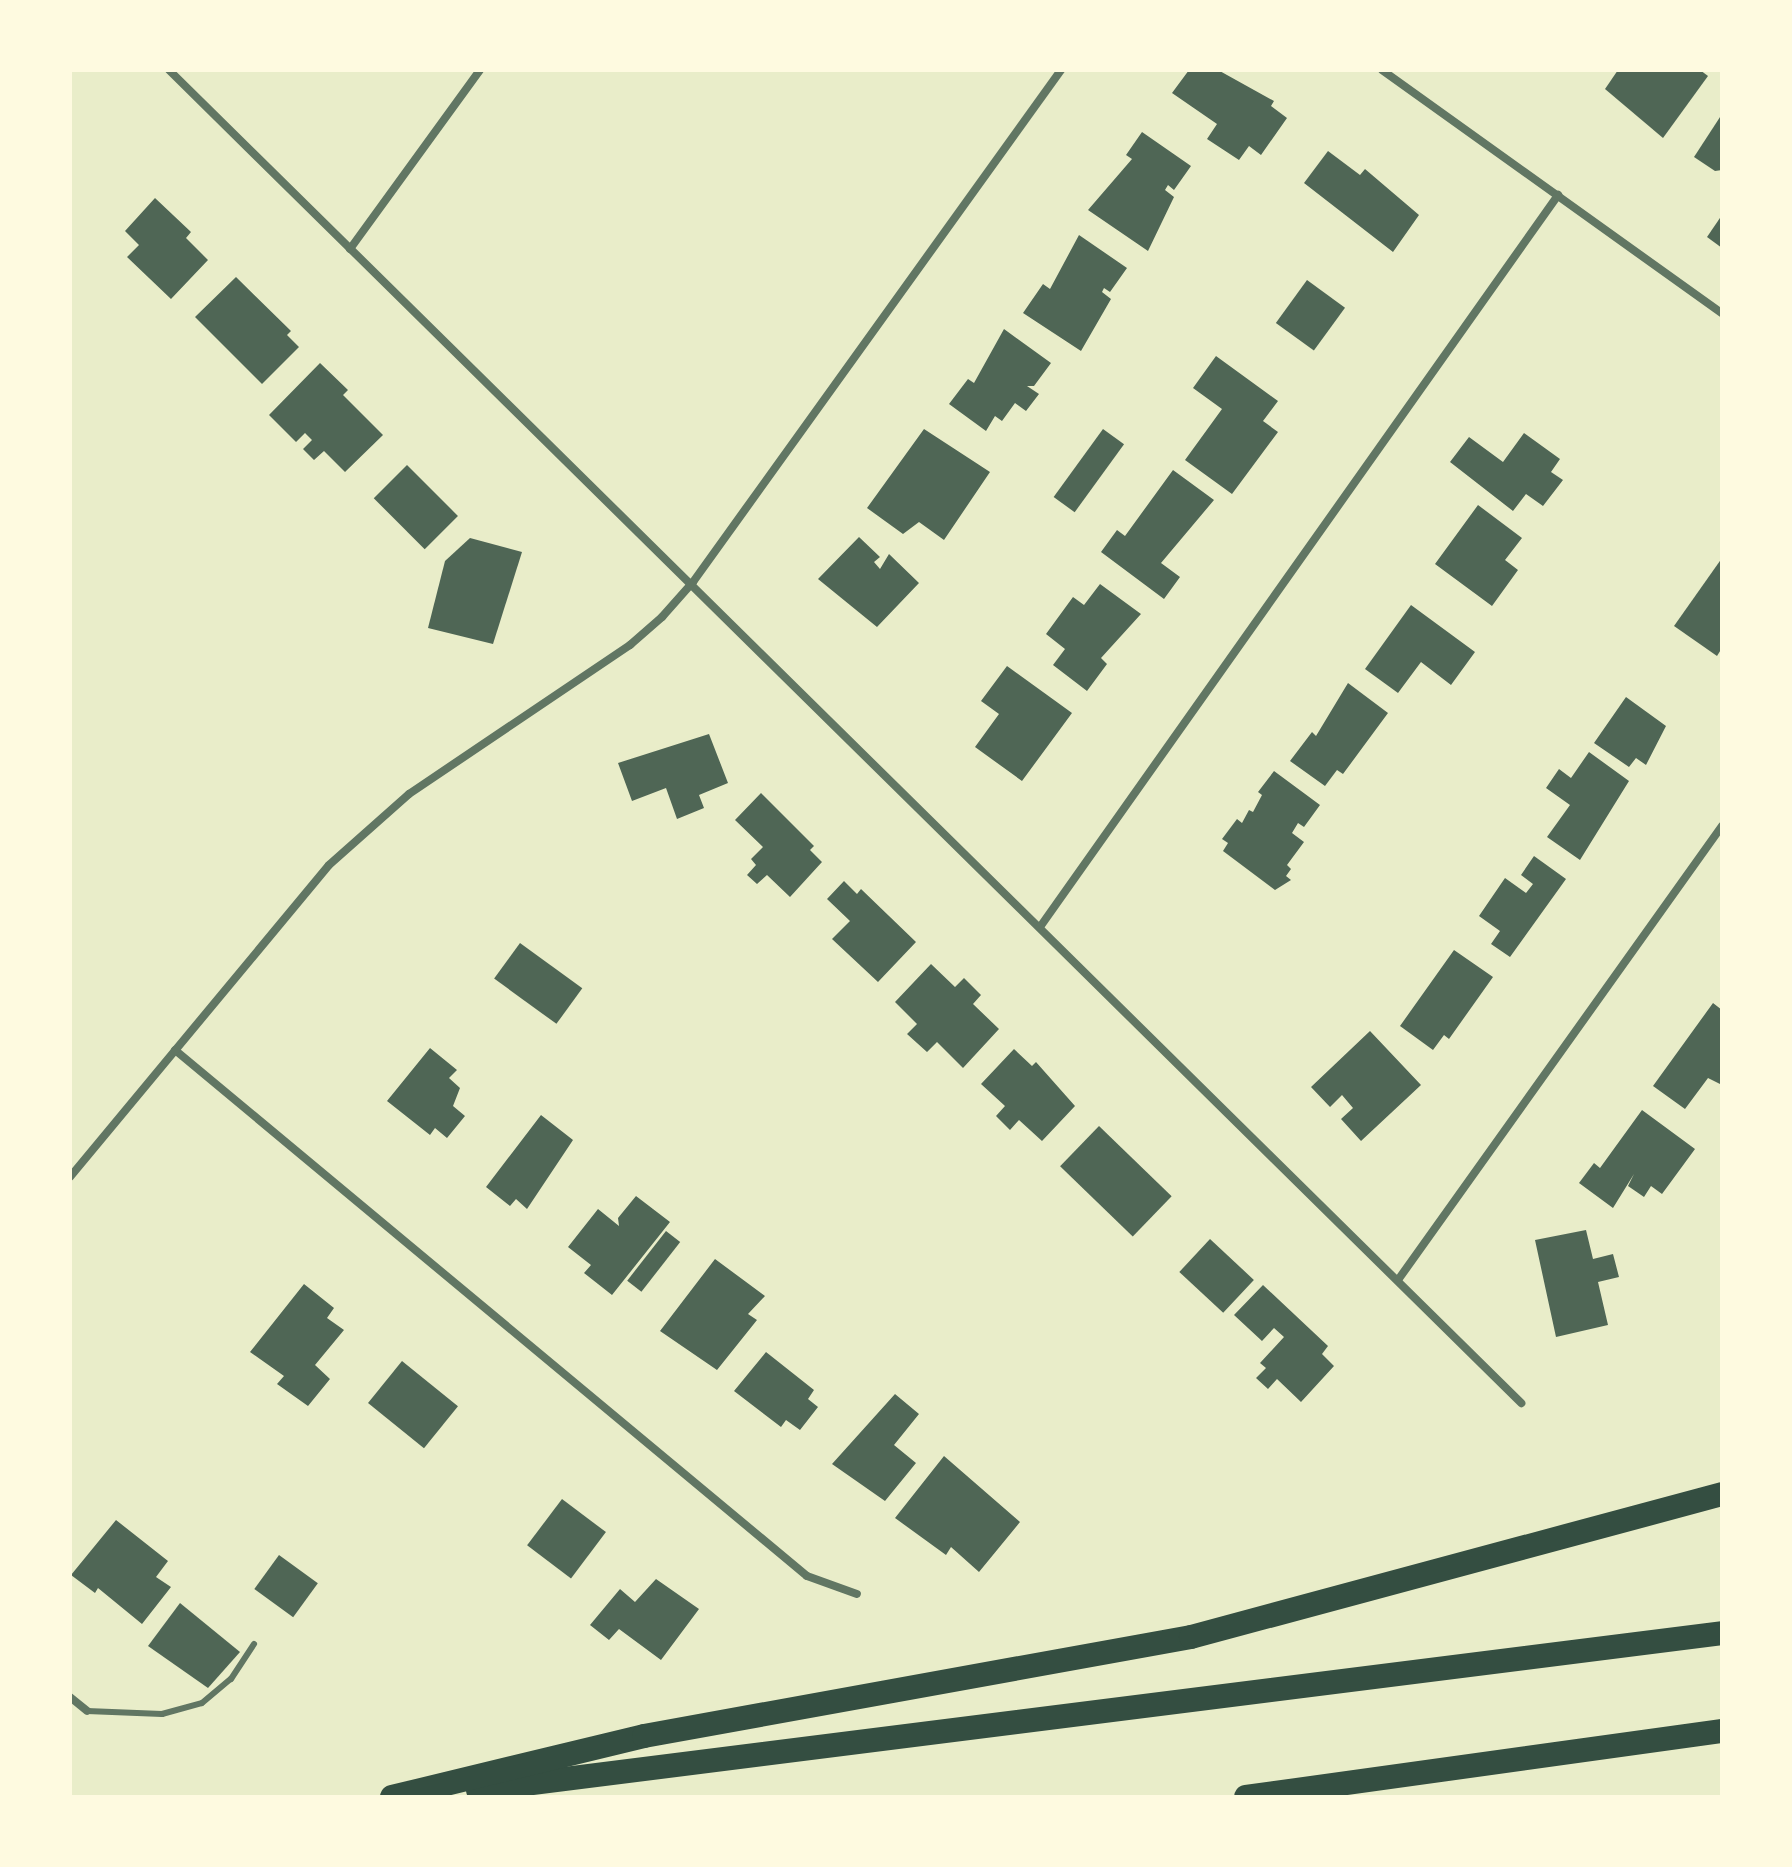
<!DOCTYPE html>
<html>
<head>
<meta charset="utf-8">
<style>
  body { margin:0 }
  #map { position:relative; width:1792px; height:1867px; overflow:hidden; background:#e9edc9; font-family:Jost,sans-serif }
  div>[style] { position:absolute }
  .building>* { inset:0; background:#4f6655; transform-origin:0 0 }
  .service>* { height:6px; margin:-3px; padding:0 3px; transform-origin:3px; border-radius:3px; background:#617663 }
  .minor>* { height:8px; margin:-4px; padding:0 4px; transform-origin:4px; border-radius:4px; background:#617663 }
  .motorway>* { height:24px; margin:-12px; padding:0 12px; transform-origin:12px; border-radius:12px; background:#344e41 }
  span { translate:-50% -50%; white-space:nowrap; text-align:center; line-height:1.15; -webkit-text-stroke:8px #fefae0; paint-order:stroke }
  .frame { position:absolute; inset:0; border:72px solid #fefae0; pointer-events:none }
</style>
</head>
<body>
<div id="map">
  <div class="building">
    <i style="clip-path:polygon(1189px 70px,1218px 70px,1274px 101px,1271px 106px,1287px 118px,1261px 155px,1249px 146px,1239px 160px,1207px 139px,1217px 124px,1172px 93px)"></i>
    <i style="clip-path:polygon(1618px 70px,1700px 70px,1708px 76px,1663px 138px,1605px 89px)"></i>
    <i style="clip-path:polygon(1722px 114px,1722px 170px,1715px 171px,1694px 157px)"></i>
    <i style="clip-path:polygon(1142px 132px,1191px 166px,1174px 190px,1168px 185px,1165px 190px,1174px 197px,1148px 251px,1088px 210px,1132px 159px,1126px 155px)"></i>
    <i style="clip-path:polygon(1328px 151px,1360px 175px,1365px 169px,1419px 215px,1393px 252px,1304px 183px)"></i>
    <i style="clip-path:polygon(155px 198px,191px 232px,186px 238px,208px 260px,171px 299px,127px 257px,139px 245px,125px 231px)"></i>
    <i style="clip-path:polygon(1722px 215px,1722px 248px,1707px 237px)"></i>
    <i style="clip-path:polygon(1079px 235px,1127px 268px,1110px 292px,1104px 288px,1102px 292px,1111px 299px,1081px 351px,1023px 313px,1043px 284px,1050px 289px)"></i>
    <i style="clip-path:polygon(236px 277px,291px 331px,287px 335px,299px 347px,262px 384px,195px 317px)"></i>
    <i style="left:1307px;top:280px;width:47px;height:53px;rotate:36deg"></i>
    <i style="clip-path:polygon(1004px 329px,1051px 363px,1034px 386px,1027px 386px,1039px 394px,1026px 411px,1015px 403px,1002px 421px,995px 416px,986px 431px,949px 404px,968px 379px,974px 383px)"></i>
    <i style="clip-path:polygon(1216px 356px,1278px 401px,1263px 421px,1278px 432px,1232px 494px,1185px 460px,1222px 409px,1193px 388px)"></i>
    <i style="clip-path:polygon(320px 363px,348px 390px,343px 395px,383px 435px,345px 472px,324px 451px,314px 460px,303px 449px,312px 440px,305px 433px,296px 442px,269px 415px)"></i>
    <i style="clip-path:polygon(924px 429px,990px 472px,944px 540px,919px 522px,903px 534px,867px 508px)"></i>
    <i style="left:1103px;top:429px;width:26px;height:84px;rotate:36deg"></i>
    <i style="clip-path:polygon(1524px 433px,1560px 459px,1551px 472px,1563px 480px,1543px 506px,1526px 494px,1513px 511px,1450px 462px,1469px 437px,1503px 462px)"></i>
    <i style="left:407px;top:465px;width:72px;height:47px;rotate:45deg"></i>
    <i style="clip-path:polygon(1173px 470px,1214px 500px,1161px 563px,1180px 577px,1164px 599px,1101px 552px,1117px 530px,1125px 536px)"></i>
    <i style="clip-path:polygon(1478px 505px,1522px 538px,1505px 560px,1518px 570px,1492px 606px,1435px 564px)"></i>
    <i style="clip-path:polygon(859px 537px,880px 557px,874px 562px,880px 569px,889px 554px,919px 583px,877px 627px,818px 579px)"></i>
    <i style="clip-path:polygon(470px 538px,522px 552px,493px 644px,428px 628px,445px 561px)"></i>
    <i style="clip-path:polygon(1722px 558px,1722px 648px,1717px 656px,1674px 626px)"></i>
    <i style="clip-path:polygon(1100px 584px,1141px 614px,1101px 658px,1107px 664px,1087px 691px,1053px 665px,1065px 649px,1046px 634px,1073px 597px,1084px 605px)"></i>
    <i style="clip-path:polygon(1411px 605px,1475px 652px,1451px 685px,1421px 662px,1398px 693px,1365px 669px)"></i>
    <i style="clip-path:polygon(1007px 666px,1072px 713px,1022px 781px,975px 747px,999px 714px,981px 701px)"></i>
    <i style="clip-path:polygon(1348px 683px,1388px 713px,1343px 774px,1337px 770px,1325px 786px,1290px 761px,1312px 732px,1316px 736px)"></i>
    <i style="clip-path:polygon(1626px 697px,1666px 726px,1646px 765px,1636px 758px,1629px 767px,1594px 743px)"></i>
    <i style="clip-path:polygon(709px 734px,728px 783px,699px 795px,704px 808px,677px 819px,666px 788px,632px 801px,618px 763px)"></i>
    <i style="clip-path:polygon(1589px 752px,1629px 781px,1580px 860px,1547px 837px,1570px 805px,1546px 788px,1559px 769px,1571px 778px)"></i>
    <i style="clip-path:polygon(1274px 771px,1320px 805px,1304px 827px,1298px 823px,1292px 833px,1304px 842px,1287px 865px,1291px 869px,1286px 876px,1291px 880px,1275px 890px,1223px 851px,1228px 843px,1222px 839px,1237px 819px,1242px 823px,1249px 810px,1253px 812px,1262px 795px,1258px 792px)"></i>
    <i style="clip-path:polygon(761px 793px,814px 846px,810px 850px,822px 862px,790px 897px,767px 875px,757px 884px,747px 875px,756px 865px,751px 859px,763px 847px,735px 820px)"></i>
    <i style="clip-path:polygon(1534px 856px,1566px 879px,1510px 957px,1491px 944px,1500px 931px,1479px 916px,1505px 878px,1526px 893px,1533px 884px,1521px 875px)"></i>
    <i style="clip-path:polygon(844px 881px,857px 894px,861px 889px,916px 942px,878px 982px,832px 939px,850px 921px,827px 899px)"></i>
    <i style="left:520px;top:943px;width:77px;height:44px;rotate:36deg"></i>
    <i style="clip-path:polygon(1454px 950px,1493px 977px,1449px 1039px,1444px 1035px,1433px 1050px,1400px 1026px)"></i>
    <i style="clip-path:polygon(931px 964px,955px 987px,964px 978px,981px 995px,973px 1004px,999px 1029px,963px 1068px,937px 1042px,927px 1052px,907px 1034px,917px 1024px,895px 1002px)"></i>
    <i style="clip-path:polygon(1713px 1003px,1722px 1010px,1722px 1085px,1708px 1078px,1685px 1109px,1653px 1086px)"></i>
    <i style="clip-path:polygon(1370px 1031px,1421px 1085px,1361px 1141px,1341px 1119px,1353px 1108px,1342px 1095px,1330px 1107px,1311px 1087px)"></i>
    <i style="clip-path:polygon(430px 1048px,457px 1070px,449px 1078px,460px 1088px,453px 1106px,465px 1116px,447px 1138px,435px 1128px,430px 1135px,387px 1101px)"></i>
    <i style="clip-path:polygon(1014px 1049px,1032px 1066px,1036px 1062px,1075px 1106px,1042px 1141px,1019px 1120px,1010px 1130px,996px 1116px,1005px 1106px,981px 1084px)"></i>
    <i style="clip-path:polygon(1642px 1110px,1695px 1149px,1662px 1194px,1651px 1186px,1644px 1197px,1628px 1186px,1634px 1174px,1613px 1208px,1579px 1183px,1594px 1163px,1600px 1168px)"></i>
    <i style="clip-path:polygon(541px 1115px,573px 1140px,527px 1209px,516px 1199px,510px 1206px,486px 1187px)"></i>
    <i style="left:1099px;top:1126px;width:101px;height:56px;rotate:44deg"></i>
    <i style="clip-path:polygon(636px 1196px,670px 1222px,612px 1295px,584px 1273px,591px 1265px,568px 1247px,598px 1209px,619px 1226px,618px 1218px)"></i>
    <i style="clip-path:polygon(1586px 1230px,1593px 1259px,1613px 1254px,1619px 1277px,1598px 1282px,1608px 1325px,1556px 1337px,1535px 1240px)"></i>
    <i style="left:666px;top:1231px;width:18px;height:63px;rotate:38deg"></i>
    <i style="left:1210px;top:1239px;width:60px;height:45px;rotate:43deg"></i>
    <i style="clip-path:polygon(715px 1259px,765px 1296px,748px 1314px,757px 1320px,717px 1370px,660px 1331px)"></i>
    <i style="clip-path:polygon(304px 1284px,334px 1308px,327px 1318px,344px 1330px,315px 1365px,330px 1379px,308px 1406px,277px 1384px,284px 1376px,250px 1352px)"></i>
    <i style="clip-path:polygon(1263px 1285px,1328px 1346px,1322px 1354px,1334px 1366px,1301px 1402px,1277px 1379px,1268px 1389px,1256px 1378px,1266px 1368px,1260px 1363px,1284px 1337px,1274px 1328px,1262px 1341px,1234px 1315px)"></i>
    <i style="clip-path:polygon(766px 1352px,814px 1390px,808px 1399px,818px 1407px,800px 1430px,786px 1420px,781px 1427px,734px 1391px)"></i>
    <i style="left:402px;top:1361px;width:72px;height:54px;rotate:39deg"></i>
    <i style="clip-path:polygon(895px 1394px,919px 1414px,894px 1445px,916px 1463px,885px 1501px,832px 1464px)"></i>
    <i style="clip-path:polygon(944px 1456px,1020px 1522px,979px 1572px,951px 1547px,946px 1555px,895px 1518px)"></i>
    <i style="left:562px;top:1499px;width:55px;height:58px;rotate:37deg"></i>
    <i style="clip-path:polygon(116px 1520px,168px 1561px,156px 1577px,171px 1587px,142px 1624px,98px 1588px,95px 1593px,71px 1575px)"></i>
    <i style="left:279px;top:1555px;width:48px;height:42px;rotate:36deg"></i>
    <i style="clip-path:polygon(656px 1579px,699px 1609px,661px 1660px,619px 1629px,609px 1640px,590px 1625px,620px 1589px,635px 1602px)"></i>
    <i style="clip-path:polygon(180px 1603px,240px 1652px,208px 1688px,148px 1646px)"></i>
  </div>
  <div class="service">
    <i style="left:87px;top:1711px;width:75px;rotate:2.3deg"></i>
    <i style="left:162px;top:1714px;width:41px;rotate:-15.4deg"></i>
    <i style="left:202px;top:1703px;width:38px;rotate:-40deg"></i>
    <i style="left:231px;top:1679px;width:42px;rotate:-56.7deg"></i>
  </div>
  <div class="minor">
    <i style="left:169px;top:70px;width:1899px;rotate:44.59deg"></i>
    <i style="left:1382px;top:70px;width:418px;rotate:35.6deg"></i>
    <i style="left:350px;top:249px;width:221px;rotate:-54deg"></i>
    <i style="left:1040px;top:927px;width:897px;rotate:-54.71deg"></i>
    <i style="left:175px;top:1050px;width:822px;rotate:39.77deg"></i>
    <i style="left:807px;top:1576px;width:53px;rotate:19.8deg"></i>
    <i style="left:70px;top:1177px;width:405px;rotate:-50.3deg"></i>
    <i style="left:329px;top:865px;width:107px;rotate:-41.6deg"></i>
    <i style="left:409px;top:794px;width:267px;rotate:-34deg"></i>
    <i style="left:630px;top:645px;width:43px;rotate:-41.2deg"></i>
    <i style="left:662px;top:617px;width:47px;rotate:-48.5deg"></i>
    <i style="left:693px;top:582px;width:631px;rotate:-54.29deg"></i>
    <i style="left:1398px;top:1280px;width:558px;rotate:-54.49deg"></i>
    <i style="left:70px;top:1697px;width:22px;rotate:39deg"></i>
  </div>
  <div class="motorway">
    <i style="left:478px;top:1790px;width:1254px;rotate:-7.19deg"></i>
    <i style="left:392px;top:1797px;width:259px;rotate:-13.6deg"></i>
    <i style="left:644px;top:1736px;width:556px;rotate:-10.26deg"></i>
    <i style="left:1191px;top:1637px;width:550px;rotate:-15.07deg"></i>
    <i style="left:1246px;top:1797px;width:481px;rotate:-7.9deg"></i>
  </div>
  <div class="frame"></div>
</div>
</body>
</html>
